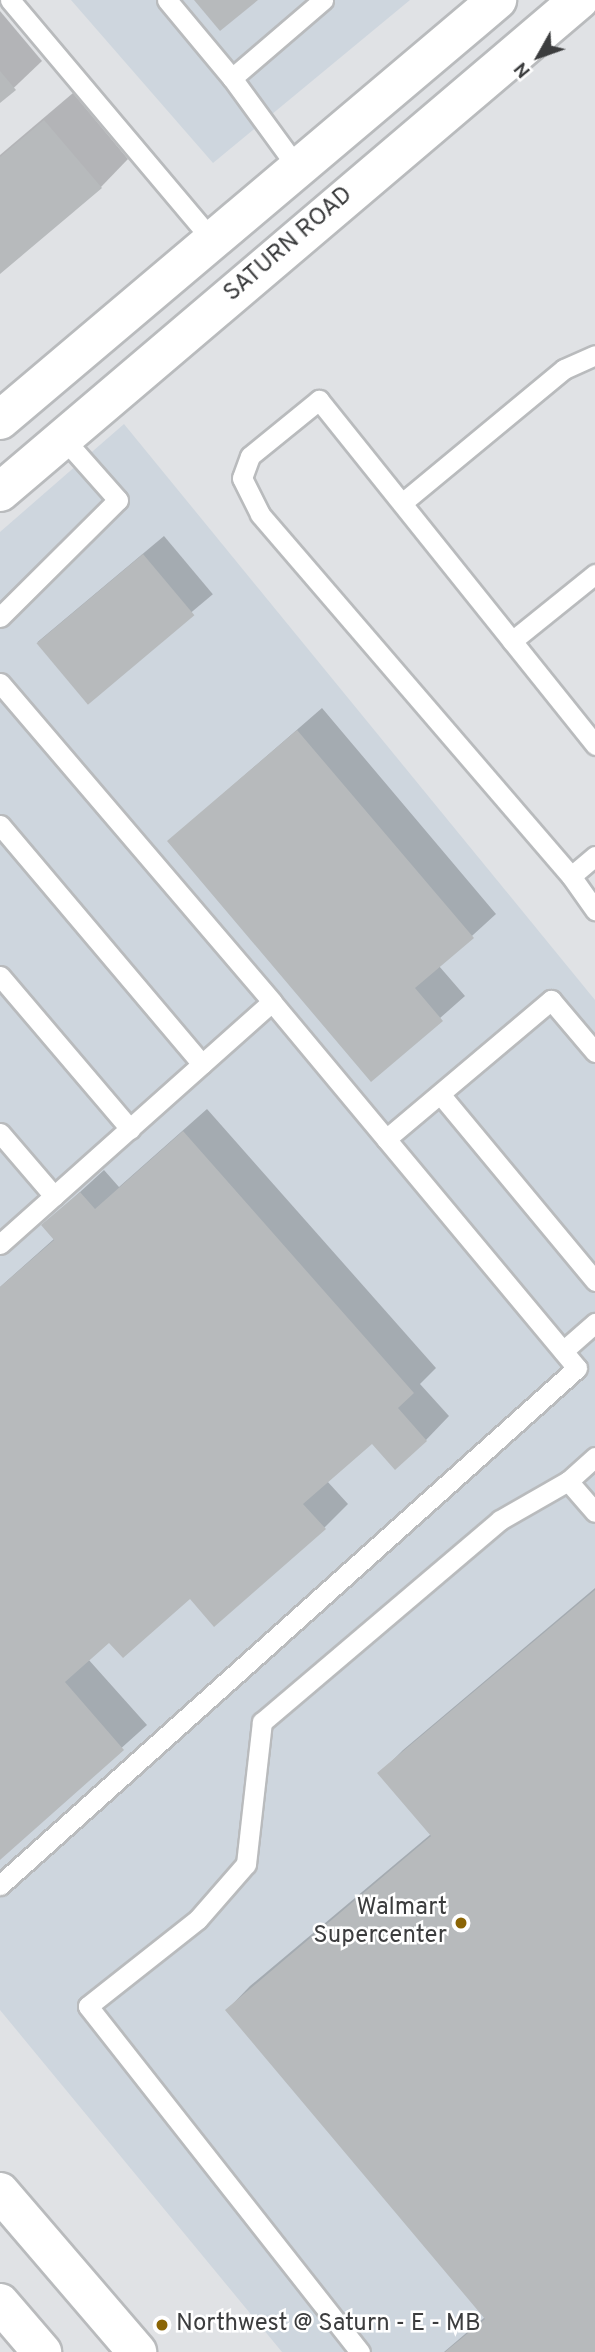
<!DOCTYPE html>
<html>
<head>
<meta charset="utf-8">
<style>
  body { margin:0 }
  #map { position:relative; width:595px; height:2352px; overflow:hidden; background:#e0e2e5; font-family:Overpass,sans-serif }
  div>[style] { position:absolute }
  .built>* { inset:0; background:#ced6de }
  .shadow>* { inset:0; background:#0003; transform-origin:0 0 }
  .building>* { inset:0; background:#b7babc; transform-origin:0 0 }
  .roads { filter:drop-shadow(2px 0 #b9bbbd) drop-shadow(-2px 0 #b9bbbd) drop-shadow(0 2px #b9bbbd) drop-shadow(0 -2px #b9bbbd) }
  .service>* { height:19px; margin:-9.5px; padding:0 9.5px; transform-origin:9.5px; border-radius:9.5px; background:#fff }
  .tertiary>* { height:38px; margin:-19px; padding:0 19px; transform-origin:19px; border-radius:19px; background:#fff }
  .secondary>* { height:38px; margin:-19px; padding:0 19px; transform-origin:19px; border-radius:19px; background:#fff }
  .dots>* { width:19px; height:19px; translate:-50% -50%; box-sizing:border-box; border:4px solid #fff; border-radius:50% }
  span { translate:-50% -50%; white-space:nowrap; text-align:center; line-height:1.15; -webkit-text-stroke:5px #fff; paint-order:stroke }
  .street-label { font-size:24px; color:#3c3d3e }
  .poi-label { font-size:24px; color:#3c3d3e }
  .right { translate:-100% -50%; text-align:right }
  .left { translate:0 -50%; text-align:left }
  .north { position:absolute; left:504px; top:21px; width:70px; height:70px; -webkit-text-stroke:5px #fff; paint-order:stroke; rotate:230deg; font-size:19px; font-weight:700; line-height:28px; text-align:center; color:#3c3d3e }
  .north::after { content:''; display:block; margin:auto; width:24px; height:32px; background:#3c3d3e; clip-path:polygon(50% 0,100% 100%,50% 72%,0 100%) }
</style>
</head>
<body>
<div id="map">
  <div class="built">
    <i style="clip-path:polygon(71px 0,410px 0,213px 163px)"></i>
    <i style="clip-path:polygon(124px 424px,595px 1000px,595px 2352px,282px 2352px,0 2010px,0 532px)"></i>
  </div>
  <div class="shadow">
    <i style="clip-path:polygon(0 11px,42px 61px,0 101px)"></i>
    <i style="clip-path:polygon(73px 93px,128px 159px,101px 187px,0 272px,0 155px)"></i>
    <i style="left:164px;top:536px;width:76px;height:165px;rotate:50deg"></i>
    <i style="clip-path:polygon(322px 708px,496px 914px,439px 966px,465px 996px,371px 1079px,169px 841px)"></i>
    <i style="clip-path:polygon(207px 1109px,436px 1368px,420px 1384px,449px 1416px,426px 1440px,372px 1441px,327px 1481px,348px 1504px,324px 1528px,110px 1640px,88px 1659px,147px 1725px,0 1857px,0 1287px,55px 1238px,44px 1225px,104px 1170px,119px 1187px)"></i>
    <i style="clip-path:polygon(595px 1588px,595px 2352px,444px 2352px,485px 2317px,227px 2010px,250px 1986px,431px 1834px,380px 1773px,403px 1750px)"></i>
  </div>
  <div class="building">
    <i style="clip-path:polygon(194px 0,258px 0,220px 31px)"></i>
    <i style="clip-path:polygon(0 71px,16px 90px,0 103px)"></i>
    <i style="clip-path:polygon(44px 120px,102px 188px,0 274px,0 157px)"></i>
    <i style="left:143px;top:554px;width:80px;height:139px;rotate:50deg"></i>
    <i style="clip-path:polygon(297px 730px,474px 938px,415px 988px,443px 1021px,371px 1082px,167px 841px)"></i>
    <i style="clip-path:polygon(183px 1131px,414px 1393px,398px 1408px,427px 1441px,395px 1470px,372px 1444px,303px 1504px,326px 1529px,214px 1627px,190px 1599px,123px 1658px,109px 1643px,65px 1682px,124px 1750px,0 1860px,0 1287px,54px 1240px,41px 1225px,80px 1192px,95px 1209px)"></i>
    <i style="clip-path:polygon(595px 1590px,595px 2352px,445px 2352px,485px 2319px,225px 2010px,431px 1836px,377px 1773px)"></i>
  </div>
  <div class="roads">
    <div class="service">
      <i style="left:10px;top:0;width:314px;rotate:49.9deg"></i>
      <i style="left:167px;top:0;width:102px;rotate:50.2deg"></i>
      <i style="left:232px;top:78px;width:120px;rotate:-40.6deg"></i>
      <i style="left:232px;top:78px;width:110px;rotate:53.9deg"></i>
      <i style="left:402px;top:503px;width:210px;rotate:-39.6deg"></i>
      <i style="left:564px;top:369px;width:34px;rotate:-24deg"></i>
      <i style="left:0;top:617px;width:166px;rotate:-44.8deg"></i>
      <i style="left:118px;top:500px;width:81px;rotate:-131.5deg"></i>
      <i style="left:512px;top:641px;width:107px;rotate:-38.9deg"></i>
      <i style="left:0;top:683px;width:419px;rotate:49.5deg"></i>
      <i style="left:272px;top:1002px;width:476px;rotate:50.2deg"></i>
      <i style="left:577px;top:1368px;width:775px;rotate:138.14deg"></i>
      <i style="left:0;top:825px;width:313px;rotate:49.8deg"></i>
      <i style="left:595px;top:856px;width:31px;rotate:140deg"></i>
      <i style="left:571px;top:876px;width:42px;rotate:54.8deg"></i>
      <i style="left:571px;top:876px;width:477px;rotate:-130.7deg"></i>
      <i style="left:260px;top:514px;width:40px;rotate:-116.6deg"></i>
      <i style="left:242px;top:478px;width:23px;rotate:-70deg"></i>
      <i style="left:250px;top:456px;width:89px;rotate:-39.1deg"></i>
      <i style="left:319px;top:400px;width:442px;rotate:51.3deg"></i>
      <i style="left:0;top:976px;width:201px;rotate:49.6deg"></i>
      <i style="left:440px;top:1094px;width:243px;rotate:50.3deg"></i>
      <i style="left:0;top:1133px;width:83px;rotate:49.4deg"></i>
      <i style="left:386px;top:1139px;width:216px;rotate:-40.1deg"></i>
      <i style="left:551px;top:1000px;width:68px;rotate:49.8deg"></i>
      <i style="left:0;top:1244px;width:364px;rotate:-41.7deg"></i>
      <i style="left:563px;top:1351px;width:43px;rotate:-41.2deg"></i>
      <i style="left:595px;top:1457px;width:36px;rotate:138deg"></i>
      <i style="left:568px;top:1481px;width:41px;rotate:48.9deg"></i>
      <i style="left:360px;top:2352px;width:440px;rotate:-128.2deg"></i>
      <i style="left:88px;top:2006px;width:140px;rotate:-38.3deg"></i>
      <i style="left:198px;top:1919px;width:73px;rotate:-48.9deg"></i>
      <i style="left:246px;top:1864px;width:143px;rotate:-83.6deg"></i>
      <i style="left:262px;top:1722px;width:312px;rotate:-40.3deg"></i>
      <i style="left:500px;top:1520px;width:78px;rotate:-29.8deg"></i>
    </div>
    <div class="tertiary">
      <i style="left:0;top:420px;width:651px;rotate:-40.2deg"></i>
      <i style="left:0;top:492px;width:760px;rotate:-40.36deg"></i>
    </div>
    <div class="secondary">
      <i style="left:0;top:2192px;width:211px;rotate:49.4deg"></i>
      <i style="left:0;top:2303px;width:65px;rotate:49.4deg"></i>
    </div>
  </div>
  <div class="dots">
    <i style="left:461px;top:1923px;background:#8b6505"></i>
    <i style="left:162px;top:2325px;background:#8b6505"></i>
  </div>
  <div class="street-label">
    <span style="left:289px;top:245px;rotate:-41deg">SATURN ROAD</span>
  </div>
  <div class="poi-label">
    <span class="right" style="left:447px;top:1923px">Walmart<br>Supercenter</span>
    <span class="left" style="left:176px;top:2325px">Northwest @ Saturn - E - MB</span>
  </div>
  <div class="north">N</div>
</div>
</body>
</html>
